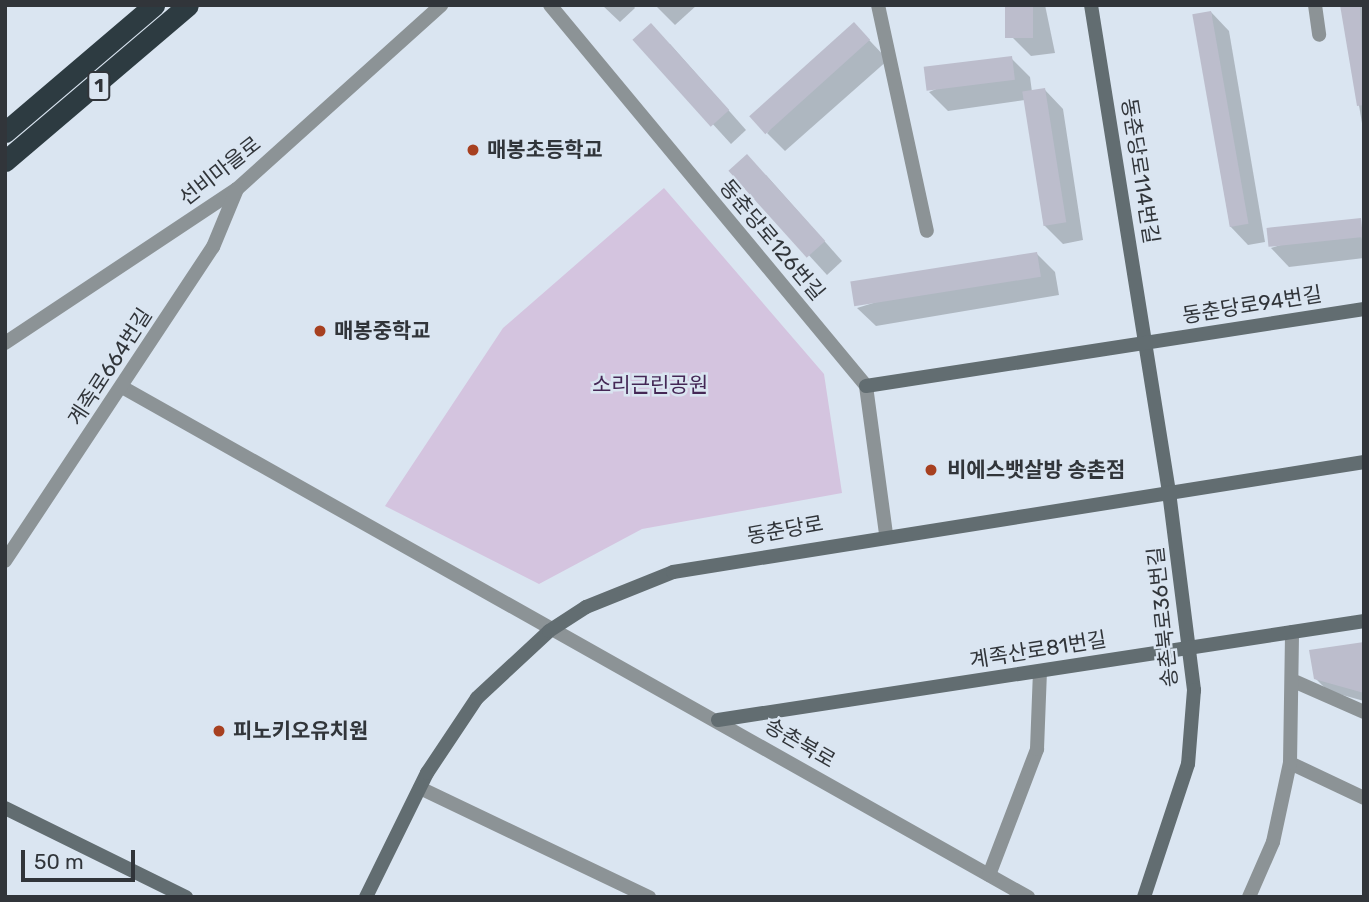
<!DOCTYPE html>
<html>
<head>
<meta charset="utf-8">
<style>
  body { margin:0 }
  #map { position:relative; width:1369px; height:902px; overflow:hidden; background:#dae5f1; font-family:Rubik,"Noto Sans KR",sans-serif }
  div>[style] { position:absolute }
  .green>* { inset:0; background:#d4c4df }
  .shadow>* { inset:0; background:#0003 }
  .building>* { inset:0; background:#bcbdcc; transform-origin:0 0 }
  .street>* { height:14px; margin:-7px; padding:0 7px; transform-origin:7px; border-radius:7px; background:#8c9396 }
  .secondary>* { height:14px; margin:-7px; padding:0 7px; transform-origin:7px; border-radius:7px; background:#626d71 }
  .highway>* { height:21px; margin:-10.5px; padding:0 10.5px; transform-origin:10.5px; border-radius:10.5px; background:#2d3b41 }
  .dots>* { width:19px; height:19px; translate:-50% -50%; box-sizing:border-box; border:4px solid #dae5f1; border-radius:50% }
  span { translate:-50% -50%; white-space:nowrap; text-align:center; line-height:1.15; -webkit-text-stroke:5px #dae5f1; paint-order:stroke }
  .shield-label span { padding:2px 5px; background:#dae5f1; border:2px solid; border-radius:5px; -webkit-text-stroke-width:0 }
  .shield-label { font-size:19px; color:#31353a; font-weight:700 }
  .poi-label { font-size:21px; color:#31353a; font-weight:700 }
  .left { translate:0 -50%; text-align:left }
  .street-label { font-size:21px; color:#31353a }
  .park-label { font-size:21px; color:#442755 }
  .frame { position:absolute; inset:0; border:7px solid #31353a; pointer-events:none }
  .scale { position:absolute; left:21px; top:850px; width:114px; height:32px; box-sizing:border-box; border:4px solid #31353a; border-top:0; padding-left:9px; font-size:21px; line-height:24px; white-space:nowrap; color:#31353a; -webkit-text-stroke:5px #dae5f1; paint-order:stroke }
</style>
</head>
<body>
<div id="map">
  <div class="green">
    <i style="clip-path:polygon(664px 188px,824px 374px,842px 493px,642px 529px,539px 584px,385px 506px,503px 328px)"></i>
  </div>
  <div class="shadow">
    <i style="clip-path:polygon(602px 5px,633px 5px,635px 8px,620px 22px)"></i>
    <i style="clip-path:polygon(655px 5px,697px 5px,675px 25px)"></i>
    <i style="clip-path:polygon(1005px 5px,1045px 5px,1055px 53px,1031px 56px,1012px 37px)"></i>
    <i style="clip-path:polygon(1342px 5px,1364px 5px,1364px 135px)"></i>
    <i style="clip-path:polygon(1211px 12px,1229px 31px,1265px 242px,1248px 245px,1230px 226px)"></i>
    <i style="clip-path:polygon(854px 24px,888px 60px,785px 151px,767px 133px)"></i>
    <i style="clip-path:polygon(636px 40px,670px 44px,746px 130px,731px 144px)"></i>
    <i style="clip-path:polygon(1011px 58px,1030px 77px,1032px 92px,1045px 90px,1063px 109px,1083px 240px,1063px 244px,1044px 225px,1025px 100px,948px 111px,929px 92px)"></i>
    <i style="clip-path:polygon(732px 171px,766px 175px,842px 261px,827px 275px)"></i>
    <i style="clip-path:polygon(1360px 220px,1364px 258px,1289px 267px,1271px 248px)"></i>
    <i style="clip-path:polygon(1036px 253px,1055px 272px,1059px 295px,876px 326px,857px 308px)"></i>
    <i style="clip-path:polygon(1364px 644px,1364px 701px,1328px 691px,1315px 678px)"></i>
  </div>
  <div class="building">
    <i style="left:1005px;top:5px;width:28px;height:33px"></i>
    <i style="clip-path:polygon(1340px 5px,1360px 5px,1364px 105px,1357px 106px)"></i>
    <i style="left:1211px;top:11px;width:216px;height:19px;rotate:80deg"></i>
    <i style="left:854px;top:22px;width:24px;height:141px;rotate:48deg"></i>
    <i style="left:651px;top:23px;width:117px;height:25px;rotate:48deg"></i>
    <i style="left:1012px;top:56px;width:24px;height:89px;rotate:83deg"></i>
    <i style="left:1045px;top:88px;width:136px;height:23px;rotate:81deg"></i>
    <i style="left:747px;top:154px;width:117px;height:25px;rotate:48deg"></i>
    <i style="left:1361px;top:218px;width:19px;height:95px;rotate:84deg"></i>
    <i style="left:1037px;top:252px;width:25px;height:189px;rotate:81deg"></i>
    <i style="clip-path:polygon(1364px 642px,1364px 693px,1314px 679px,1309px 650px)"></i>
  </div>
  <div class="street">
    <i style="left:550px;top:5px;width:495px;rotate:50.3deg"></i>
    <i style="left:866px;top:386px;width:149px;rotate:82.3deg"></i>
    <i style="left:878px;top:5px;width:231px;rotate:77.8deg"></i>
    <i style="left:1315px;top:5px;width:30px;rotate:82deg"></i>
    <i style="left:5px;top:343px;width:278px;rotate:-33.6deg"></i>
    <i style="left:237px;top:189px;width:275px;rotate:-42deg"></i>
    <i style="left:122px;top:387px;width:1040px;rotate:29.38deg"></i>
    <i style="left:5px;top:561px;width:377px;rotate:-56.5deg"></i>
    <i style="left:213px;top:247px;width:63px;rotate:-67.5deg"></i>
    <i style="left:1296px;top:682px;width:74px;rotate:23.8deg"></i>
    <i style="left:1290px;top:763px;width:82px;rotate:25.3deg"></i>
    <i style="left:420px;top:788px;width:254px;rotate:25.5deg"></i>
    <i style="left:989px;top:875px;width:135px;rotate:-69.1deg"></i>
    <i style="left:1037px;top:749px;width:78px;rotate:-87.8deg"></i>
    <i style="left:1249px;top:897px;width:60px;rotate:-66.4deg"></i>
    <i style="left:1273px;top:842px;width:81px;rotate:-77.9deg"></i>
    <i style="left:1290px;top:763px;width:131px;rotate:-89.1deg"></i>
  </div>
  <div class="secondary">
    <i style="left:1091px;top:5px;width:493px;rotate:80.9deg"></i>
    <i style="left:1169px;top:492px;width:200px;rotate:82.8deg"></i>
    <i style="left:1194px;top:690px;width:74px;rotate:94.6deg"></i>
    <i style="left:1188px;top:764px;width:140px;rotate:108.3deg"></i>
    <i style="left:866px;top:386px;width:504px;rotate:-8.79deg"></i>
    <i style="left:718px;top:720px;width:654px;rotate:-8.71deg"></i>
    <i style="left:5px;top:808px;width:202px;rotate:26.2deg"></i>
    <i style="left:366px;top:897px;width:138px;rotate:-63.8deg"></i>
    <i style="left:427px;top:773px;width:90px;rotate:-56.3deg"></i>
    <i style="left:477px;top:698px;width:98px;rotate:-42.9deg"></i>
    <i style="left:549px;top:631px;width:44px;rotate:-33deg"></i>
    <i style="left:586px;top:607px;width:94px;rotate:-21.9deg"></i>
    <i style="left:673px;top:572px;width:700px;rotate:-9.04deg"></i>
  </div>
  <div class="highway">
    <i style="left:5px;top:132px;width:196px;rotate:-40.4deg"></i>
    <i style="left:5px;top:161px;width:240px;rotate:-40.4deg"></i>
  </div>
  <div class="dots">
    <i style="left:473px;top:150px;background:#a74020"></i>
    <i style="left:320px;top:331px;background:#a74020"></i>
    <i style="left:931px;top:470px;background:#a74020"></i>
    <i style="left:219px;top:731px;background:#a74020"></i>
  </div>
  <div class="shield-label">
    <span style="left:99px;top:86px">1</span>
  </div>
  <div class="poi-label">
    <span class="left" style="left:487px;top:150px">매봉초등학교</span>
    <span class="left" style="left:334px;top:331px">매봉중학교</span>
    <span class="left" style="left:947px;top:470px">비에스뱃살방 송촌점</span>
    <span class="left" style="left:233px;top:731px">피노키오유치원</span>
  </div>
  <div class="street-label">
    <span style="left:220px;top:171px;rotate:-38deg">선비마을로</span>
    <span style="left:1140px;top:171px;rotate:81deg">동춘당로114번길</span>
    <span style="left:772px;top:240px;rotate:50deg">동춘당로126번길</span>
    <span style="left:1252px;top:305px;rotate:-9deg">동춘당로94번길</span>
    <span style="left:110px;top:367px;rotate:-57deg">계족로664번길</span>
    <span style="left:785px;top:530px;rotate:-10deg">동춘당로</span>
    <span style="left:1163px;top:617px;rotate:-96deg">송촌북로36번길</span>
    <span style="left:1038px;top:650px;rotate:-9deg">계족산로81번길</span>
    <span style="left:800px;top:743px;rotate:30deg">송촌북로</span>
  </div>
  <div class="park-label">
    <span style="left:650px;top:385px">소리근린공원</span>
  </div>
  <div class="frame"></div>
  <div class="scale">50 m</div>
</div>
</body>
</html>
